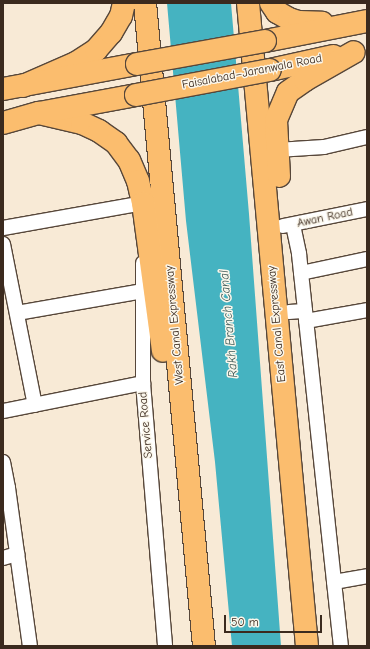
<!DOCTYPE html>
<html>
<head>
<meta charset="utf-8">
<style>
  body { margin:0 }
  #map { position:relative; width:370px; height:649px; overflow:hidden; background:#f8ead6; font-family:"Comic Neue",sans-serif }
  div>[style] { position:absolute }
  .water>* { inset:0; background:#45b3c1 }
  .roads { filter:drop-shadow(1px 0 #57473a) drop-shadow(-1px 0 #57473a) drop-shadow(0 1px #57473a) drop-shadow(0 -1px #57473a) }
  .minor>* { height:14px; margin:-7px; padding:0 7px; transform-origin:7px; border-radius:7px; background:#fff }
  .primary>* { height:22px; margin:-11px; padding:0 11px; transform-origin:11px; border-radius:11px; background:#fbbd6e }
  .bridges { filter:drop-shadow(1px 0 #57473a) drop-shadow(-1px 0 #57473a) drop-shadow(0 1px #57473a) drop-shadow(0 -1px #57473a) }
  .primary-bridge>* { height:22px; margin:-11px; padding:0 11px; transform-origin:11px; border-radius:11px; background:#fbbd6e }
  span { translate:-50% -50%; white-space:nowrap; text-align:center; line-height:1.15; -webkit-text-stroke:3px #fbf7ec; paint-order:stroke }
  .street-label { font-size:12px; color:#3b2a1e }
  .water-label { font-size:13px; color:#3e5a57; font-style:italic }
  .frame { position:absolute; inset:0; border:4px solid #3b2a1e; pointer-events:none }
  .scale { position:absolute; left:224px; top:615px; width:98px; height:18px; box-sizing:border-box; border:2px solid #3b2a1e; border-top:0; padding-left:5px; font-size:12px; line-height:14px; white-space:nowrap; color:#3b2a1e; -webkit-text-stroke:3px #fbf7ec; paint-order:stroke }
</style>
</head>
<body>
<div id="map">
  <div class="water">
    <i style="clip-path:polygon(167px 3px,231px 3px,249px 214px,281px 646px,232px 646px,215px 462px,186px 221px)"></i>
  </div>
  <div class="roads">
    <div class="minor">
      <i style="left:277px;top:150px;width:47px;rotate:-3.7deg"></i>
      <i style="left:324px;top:147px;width:44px;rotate:-13.1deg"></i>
      <i style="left:293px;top:225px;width:30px;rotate:78deg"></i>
      <i style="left:299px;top:254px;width:394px;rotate:83.9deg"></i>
      <i style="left:283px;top:226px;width:86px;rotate:-11.4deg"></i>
      <i style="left:3px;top:228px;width:142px;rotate:-10.1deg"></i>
      <i style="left:143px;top:203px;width:8px;rotate:90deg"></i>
      <i style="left:3px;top:244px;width:164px;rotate:78.8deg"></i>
      <i style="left:143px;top:263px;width:120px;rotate:90deg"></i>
      <i style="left:143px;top:383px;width:264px;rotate:85.2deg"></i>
      <i style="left:301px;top:273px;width:67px;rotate:-12deg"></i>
      <i style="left:289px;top:312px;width:16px;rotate:-4deg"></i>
      <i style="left:17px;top:313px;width:128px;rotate:-9.9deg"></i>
      <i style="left:306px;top:321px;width:62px;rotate:-10.2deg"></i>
      <i style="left:3px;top:411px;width:143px;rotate:-11.3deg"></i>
      <i style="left:3px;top:462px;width:26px;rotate:79deg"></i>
      <i style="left:8px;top:488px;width:160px;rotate:82.1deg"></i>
      <i style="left:3px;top:558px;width:15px;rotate:-16deg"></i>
      <i style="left:334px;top:582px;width:34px;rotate:-10deg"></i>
    </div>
    <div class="primary">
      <i style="left:145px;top:3px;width:646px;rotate:84.76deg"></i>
      <i style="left:248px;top:3px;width:646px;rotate:84.76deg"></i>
      <i style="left:271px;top:3px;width:11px;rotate:56deg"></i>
      <i style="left:277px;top:12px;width:14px;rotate:30deg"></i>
      <i style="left:289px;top:19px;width:10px;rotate:17deg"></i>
      <i style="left:299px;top:22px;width:23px;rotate:2deg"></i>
      <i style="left:265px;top:41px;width:104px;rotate:-11.1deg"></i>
      <i style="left:270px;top:70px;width:65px;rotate:-12.5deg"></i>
      <i style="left:23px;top:86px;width:58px;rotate:-23.5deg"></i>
      <i style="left:76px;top:63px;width:24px;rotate:-33deg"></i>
      <i style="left:96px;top:50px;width:23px;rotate:-49deg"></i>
      <i style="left:111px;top:33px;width:20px;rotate:-60deg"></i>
      <i style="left:121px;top:16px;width:13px;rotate:-77deg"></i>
      <i style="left:3px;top:89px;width:136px;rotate:-10.6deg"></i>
      <i style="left:39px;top:113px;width:44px;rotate:13.1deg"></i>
      <i style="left:82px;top:123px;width:19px;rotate:25deg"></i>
      <i style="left:99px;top:131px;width:21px;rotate:35deg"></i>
      <i style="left:116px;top:143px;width:21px;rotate:53deg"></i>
      <i style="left:129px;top:160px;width:23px;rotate:67deg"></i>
      <i style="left:138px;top:181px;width:23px;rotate:77deg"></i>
      <i style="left:143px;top:203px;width:149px;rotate:82.3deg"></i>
      <i style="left:3px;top:123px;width:37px;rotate:-16deg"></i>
      <i style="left:39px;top:113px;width:99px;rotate:-10.5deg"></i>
      <i style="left:279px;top:176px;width:56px;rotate:-93.1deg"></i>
      <i style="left:276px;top:120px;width:30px;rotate:-67deg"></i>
      <i style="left:288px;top:92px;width:21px;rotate:-35deg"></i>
      <i style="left:305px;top:80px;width:56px;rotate:-29.7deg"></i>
    </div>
  </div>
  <div class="bridges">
    <div class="primary-bridge">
      <i style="left:137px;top:64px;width:130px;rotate:-10.2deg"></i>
      <i style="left:136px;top:95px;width:136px;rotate:-10.6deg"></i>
    </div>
  </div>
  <div class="street-label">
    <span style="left:252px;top:72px;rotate:-11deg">Faisalabad–Jaranwala Road</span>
    <span style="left:325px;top:218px;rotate:-12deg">Awan Road</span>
    <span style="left:277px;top:324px;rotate:-95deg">East Canal Expressway</span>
    <span style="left:175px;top:325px;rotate:-95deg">West Canal Expressway</span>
    <span style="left:146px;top:425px;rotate:-95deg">Service Road</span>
  </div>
  <div class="water-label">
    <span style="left:229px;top:324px;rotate:-95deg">Rakh Branch Canal</span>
  </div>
  <div class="frame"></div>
  <div class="scale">50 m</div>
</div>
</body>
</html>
